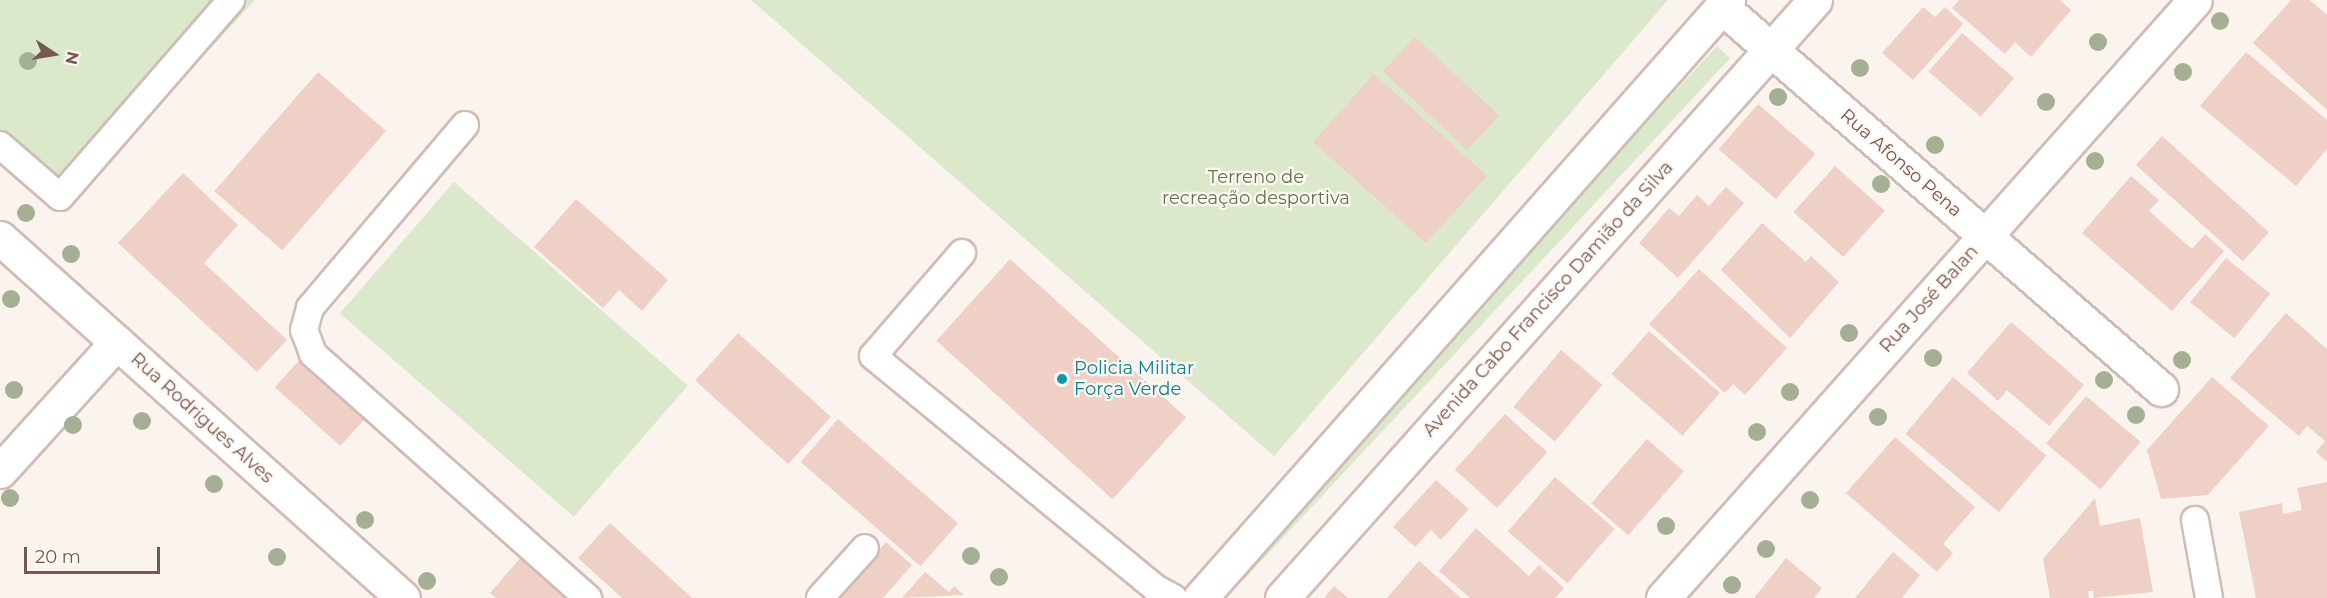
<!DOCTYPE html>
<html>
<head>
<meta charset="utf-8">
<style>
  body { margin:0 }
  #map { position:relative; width:2327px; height:598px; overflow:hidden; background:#fbf3ed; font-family:Montserrat,sans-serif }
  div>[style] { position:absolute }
  .green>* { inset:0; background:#dce8cc; transform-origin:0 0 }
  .building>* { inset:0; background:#eed0c7; transform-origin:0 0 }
  .roads { filter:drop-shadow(2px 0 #cfbcb5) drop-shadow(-2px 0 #cfbcb5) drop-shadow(0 2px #cfbcb5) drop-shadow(0 -2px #cfbcb5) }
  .lane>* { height:26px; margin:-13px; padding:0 13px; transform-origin:13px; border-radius:13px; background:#fff }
  .street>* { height:33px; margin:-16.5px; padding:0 16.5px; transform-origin:16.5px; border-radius:16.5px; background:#fff }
  .trees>* { width:18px; height:18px; margin:-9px; border-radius:50%; background:#a5af93 }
  .dots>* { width:16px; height:16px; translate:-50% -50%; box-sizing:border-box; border:3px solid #fef8f3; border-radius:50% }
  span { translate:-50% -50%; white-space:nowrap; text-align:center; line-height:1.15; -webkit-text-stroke:4.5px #fef8f3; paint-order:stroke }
  .street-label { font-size:18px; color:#745851 }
  .park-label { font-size:18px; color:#5f784a }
  .culture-label { font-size:18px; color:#0d838f }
  .left { translate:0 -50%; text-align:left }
  .north { position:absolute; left:24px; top:24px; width:60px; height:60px; -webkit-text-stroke:4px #fef8f3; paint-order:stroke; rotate:102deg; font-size:16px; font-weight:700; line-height:24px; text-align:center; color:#745851 }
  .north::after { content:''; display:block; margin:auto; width:21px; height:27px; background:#745851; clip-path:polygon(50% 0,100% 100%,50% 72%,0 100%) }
  .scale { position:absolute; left:24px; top:547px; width:136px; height:27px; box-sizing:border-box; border:3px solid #745851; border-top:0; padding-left:8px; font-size:18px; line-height:21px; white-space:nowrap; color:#745851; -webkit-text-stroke:4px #fef8f3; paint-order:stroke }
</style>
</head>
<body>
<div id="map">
  <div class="green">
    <i style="clip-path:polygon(0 0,255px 0,64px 207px,0 151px)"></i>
    <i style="clip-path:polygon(751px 0,1668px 0,1274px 456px)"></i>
    <i style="left:1717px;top:46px;width:18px;height:716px;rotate:43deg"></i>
    <i style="left:454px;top:182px;width:310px;height:174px;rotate:41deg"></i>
  </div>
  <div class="building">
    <i style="clip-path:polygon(1959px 0,2060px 0,2071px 10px,2031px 57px,2015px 42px,2005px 54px,1952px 8px)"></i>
    <i style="clip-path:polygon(2291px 0,2310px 0,2327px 15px,2327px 110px,2253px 43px)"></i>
    <i style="clip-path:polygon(1923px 7px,1935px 17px,1945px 7px,1963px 24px,1913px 80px,1882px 53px)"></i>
    <i style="left:1962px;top:33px;width:69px;height:51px;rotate:41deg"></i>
    <i style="left:1415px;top:37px;width:115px;height:47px;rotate:43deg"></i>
    <i style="clip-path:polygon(2246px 52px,2327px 120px,2327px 149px,2296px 186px,2200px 106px)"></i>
    <i style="left:318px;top:72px;width:90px;height:158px;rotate:41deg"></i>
    <i style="left:1374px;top:74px;width:152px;height:91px;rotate:42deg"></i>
    <i style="left:1758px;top:104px;width:76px;height:60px;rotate:41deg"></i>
    <i style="left:2162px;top:136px;width:144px;height:39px;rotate:42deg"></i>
    <i style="left:1835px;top:166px;width:67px;height:62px;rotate:42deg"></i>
    <i style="clip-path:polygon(183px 173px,238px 225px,204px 263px,287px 340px,257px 372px,118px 243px)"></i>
    <i style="clip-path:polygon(2131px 176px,2159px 200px,2149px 211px,2192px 249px,2205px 234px,2224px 251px,2172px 311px,2082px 233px)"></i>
    <i style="clip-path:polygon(1726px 187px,1744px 203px,1678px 278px,1639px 243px,1669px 208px,1679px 216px,1697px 195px,1709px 206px)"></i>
    <i style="clip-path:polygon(576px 199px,668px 280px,642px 311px,619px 290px,603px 308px,534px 247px)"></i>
    <i style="clip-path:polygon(1762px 223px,1806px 262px,1811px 256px,1839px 282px,1790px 338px,1721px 270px)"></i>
    <i style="left:2226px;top:258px;width:57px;height:57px;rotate:39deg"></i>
    <i style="left:1010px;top:259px;width:237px;height:110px;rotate:42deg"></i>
    <i style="clip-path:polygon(1699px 269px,1787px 348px,1745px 395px,1733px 384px,1725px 393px,1649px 324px)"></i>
    <i style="clip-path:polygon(2286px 313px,2327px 349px,2327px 462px,2316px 452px,2325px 441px,2307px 426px,2299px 436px,2230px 378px)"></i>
    <i style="clip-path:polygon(2011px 322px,2084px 385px,2049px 426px,2007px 390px,1998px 401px,1967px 373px)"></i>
    <i style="left:1649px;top:331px;width:94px;height:57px;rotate:41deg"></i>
    <i style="left:738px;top:333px;width:125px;height:64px;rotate:42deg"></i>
    <i style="left:1561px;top:350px;width:54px;height:74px;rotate:40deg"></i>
    <i style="left:303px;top:356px;width:88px;height:42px;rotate:42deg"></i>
    <i style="left:1953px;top:377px;width:122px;height:74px;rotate:40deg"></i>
    <i style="clip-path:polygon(2212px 377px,2269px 426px,2208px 495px,2161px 499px,2147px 450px)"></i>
    <i style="left:2086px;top:396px;width:71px;height:62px;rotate:40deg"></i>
    <i style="left:1505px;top:414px;width:57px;height:75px;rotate:42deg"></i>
    <i style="left:838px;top:419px;width:159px;height:57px;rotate:41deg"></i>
    <i style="clip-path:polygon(1895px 437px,1975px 507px,1943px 544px,1953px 553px,1937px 572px,1846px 493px)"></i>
    <i style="left:1647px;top:439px;width:49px;height:85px;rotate:41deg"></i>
    <i style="left:1555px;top:477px;width:79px;height:72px;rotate:41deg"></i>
    <i style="clip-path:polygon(1436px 480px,1469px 509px,1441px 540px,1431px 530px,1415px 547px,1393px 527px)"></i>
    <i style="clip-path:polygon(2327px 482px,2327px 598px,2256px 598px,2239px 512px,2282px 503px,2283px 514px,2302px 510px,2297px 488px)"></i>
    <i style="clip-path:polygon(2095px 498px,2100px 526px,2140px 518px,2153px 592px,2094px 598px,2093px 591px,2088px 591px,2089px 598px,2050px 598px,2043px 559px)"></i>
    <i style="clip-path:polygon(610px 523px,692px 598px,622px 598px,578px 558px)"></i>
    <i style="clip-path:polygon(1476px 528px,1529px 576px,1539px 565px,1564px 588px,1555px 598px,1470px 598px,1439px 571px)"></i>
    <i style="clip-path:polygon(886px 542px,912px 565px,883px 598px,838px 598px)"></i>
    <i style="clip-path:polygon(1893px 552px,1920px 575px,1902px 598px,1855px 598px)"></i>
    <i style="clip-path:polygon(523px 555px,573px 598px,496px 598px,490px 593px)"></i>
    <i style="clip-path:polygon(1786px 558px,1822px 588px,1814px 598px,1754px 598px)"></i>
    <i style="clip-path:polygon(1419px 561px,1461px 598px,1387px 598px)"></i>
    <i style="clip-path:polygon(925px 572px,949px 592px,954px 586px,964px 595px,902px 598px)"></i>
    <i style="clip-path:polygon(1334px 586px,1348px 598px,1324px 598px)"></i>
  </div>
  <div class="roads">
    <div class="lane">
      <i style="left:465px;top:125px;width:240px;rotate:130.3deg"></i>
      <i style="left:310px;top:308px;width:23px;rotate:105deg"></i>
      <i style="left:304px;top:330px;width:26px;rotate:69deg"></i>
      <i style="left:313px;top:354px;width:368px;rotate:41.6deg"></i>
      <i style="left:0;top:145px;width:79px;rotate:40.9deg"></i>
      <i style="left:60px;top:197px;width:261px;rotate:-49deg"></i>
      <i style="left:962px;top:253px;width:136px;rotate:130.8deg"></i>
      <i style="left:873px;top:356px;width:365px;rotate:39.4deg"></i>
      <i style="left:1155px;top:588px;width:21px;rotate:28deg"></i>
      <i style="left:2195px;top:520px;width:79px;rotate:79.8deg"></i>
      <i style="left:820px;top:598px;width:67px;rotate:-48deg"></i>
    </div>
    <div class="street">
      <i style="left:1722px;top:7px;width:582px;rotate:41.03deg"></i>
      <i style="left:0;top:238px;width:540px;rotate:41.77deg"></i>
      <i style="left:0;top:471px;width:174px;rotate:-47.8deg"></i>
      <i style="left:1200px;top:598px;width:798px;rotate:-48.56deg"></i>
      <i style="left:1282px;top:598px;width:801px;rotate:-48.29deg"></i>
      <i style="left:1663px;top:598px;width:800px;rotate:-48.34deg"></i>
    </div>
  </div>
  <div class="trees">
    <i style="left:2220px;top:21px"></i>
    <i style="left:2098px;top:42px"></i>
    <i style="left:28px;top:61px"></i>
    <i style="left:1860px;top:68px"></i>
    <i style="left:2183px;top:72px"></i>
    <i style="left:1778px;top:97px"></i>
    <i style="left:2046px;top:102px"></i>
    <i style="left:1935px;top:145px"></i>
    <i style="left:2095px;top:161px"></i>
    <i style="left:1881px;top:184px"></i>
    <i style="left:26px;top:213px"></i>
    <i style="left:71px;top:254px"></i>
    <i style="left:11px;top:299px"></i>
    <i style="left:1849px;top:333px"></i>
    <i style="left:1933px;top:358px"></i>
    <i style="left:2182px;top:360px"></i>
    <i style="left:2104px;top:380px"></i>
    <i style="left:14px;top:390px"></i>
    <i style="left:1790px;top:392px"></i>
    <i style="left:2136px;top:415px"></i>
    <i style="left:1878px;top:417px"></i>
    <i style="left:142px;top:421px"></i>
    <i style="left:73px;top:425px"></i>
    <i style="left:1757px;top:432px"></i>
    <i style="left:214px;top:484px"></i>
    <i style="left:10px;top:498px"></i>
    <i style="left:1810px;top:500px"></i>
    <i style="left:365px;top:520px"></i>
    <i style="left:1666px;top:526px"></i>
    <i style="left:1766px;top:549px"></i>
    <i style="left:971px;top:556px"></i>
    <i style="left:277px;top:557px"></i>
    <i style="left:999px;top:577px"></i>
    <i style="left:427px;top:581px"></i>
    <i style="left:1732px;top:585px"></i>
  </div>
  <div class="dots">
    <i style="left:1062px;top:379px;background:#0f9aa8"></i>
  </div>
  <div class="street-label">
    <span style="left:1901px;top:163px;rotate:41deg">Rua Afonso Pena</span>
    <span style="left:1548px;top:299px;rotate:-48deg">Avenida Cabo Francisco Damião da Silva</span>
    <span style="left:1929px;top:299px;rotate:-48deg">Rua José Balan</span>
    <span style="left:202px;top:418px;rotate:42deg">Rua Rodrigues Alves</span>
  </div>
  <div class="park-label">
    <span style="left:1256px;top:188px">Terreno de<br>recreação desportiva</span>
  </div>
  <div class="culture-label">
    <span class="left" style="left:1074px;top:379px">Policia Militar<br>Força Verde</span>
  </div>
  <div class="north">N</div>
  <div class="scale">20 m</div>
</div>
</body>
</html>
